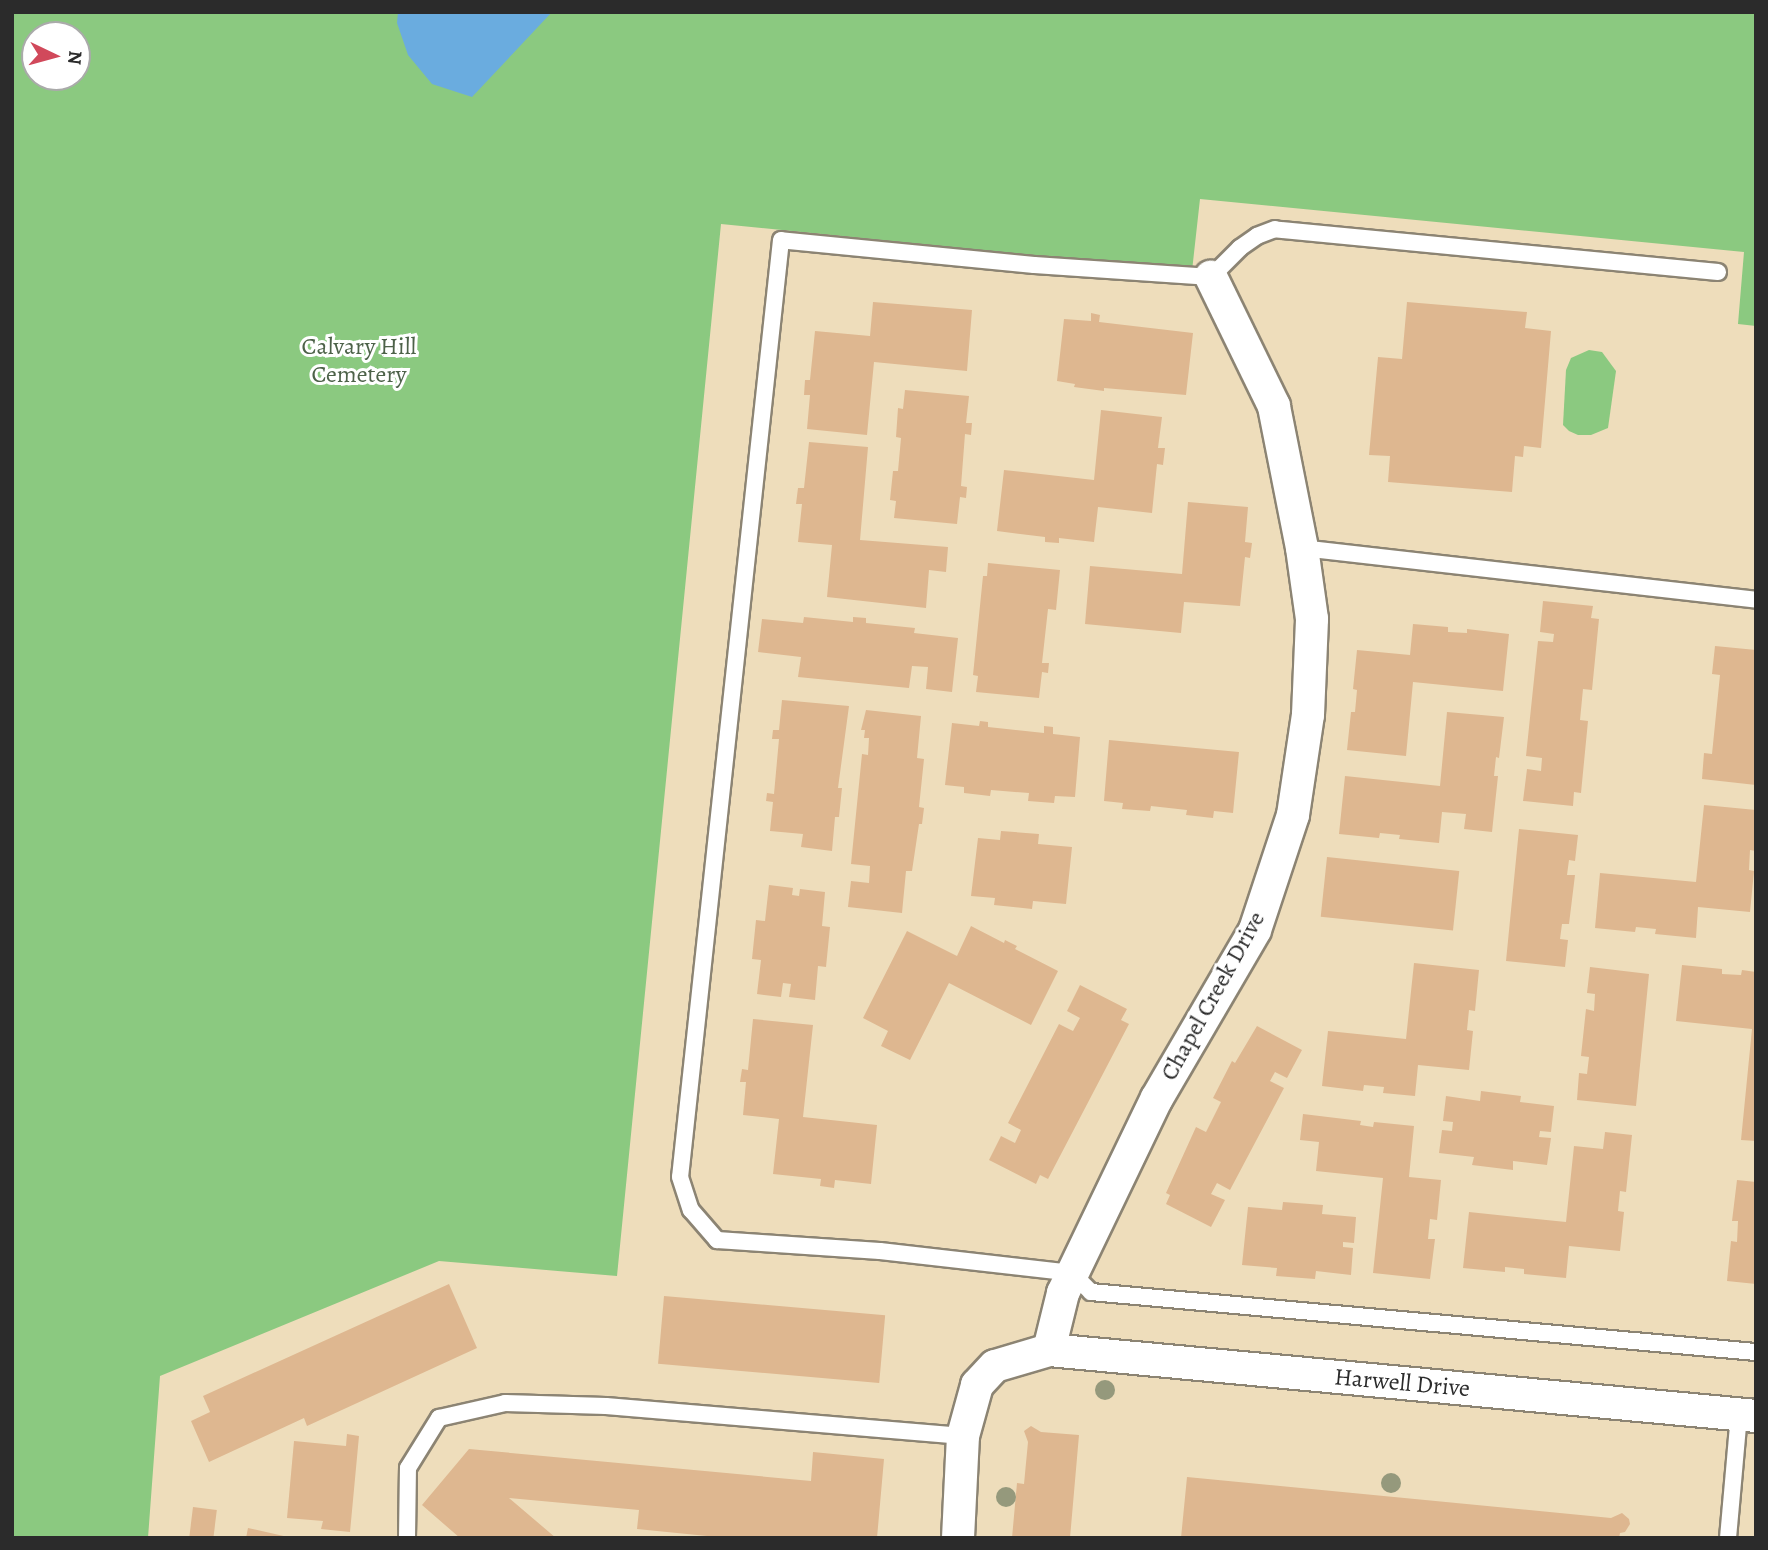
<!DOCTYPE html>
<html>
<head>
<meta charset="utf-8">
<style>
  body { margin:0 }
  #map { position:relative; width:1768px; height:1550px; overflow:hidden; background:#edb; font-family:Alegreya,serif }
  div>[style] { position:absolute }
  .green>* { inset:0; background:#8bc980 }
  .water>* { inset:0; background:#6aacdf }
  .building>* { inset:0; background:#deb790; transform-origin:0 0 }
  .roads { filter:drop-shadow(2px 0 #8c8473) drop-shadow(-2px 0 #8c8473) drop-shadow(0 2px #8c8473) drop-shadow(0 -2px #8c8473) }
  .service>* { height:16px; margin:-8px; padding:0 8px; transform-origin:8px; border-radius:8px; background:#fff }
  .minor>* { height:32px; margin:-16px; padding:0 16px; transform-origin:16px; border-radius:16px; background:#fff }
  .trees>* { width:20px; height:20px; margin:-10px; border-radius:50%; background:#95997c }
  span { translate:-50% -50%; white-space:nowrap; text-align:center; line-height:1.15; -webkit-text-stroke:6px #fff; paint-order:stroke }
  .park-label { font-size:24px; color:#4d6249 }
  .street-label { font-size:24px; color:#2b2b2b }
  .frame { position:absolute; inset:0; border:14px solid #2b2b2b; pointer-events:none }
  .north { position:absolute; left:21px; top:21px; width:70px; height:70px; box-sizing:border-box; background:#fff; border:2px solid #aaa; border-radius:50%; rotate:95deg; font-size:19px; font-weight:700; line-height:28px; text-align:center; color:#2b2b2b }
  .north::after { content:''; display:block; margin:auto; width:24px; height:32px; background:#d1495b; clip-path:polygon(50% 0,100% 100%,50% 72%,0 100%) }
</style>
</head>
<body>
<div id="map">
  <div class="green">
    <i style="clip-path:polygon(evenodd,12px 12px,1756px 12px,1756px 326px,1738px 324px,1744px 252px,1200px 199px,1192px 271px,721px 224px,617px 1276px,439px 1261px,160px 1376px,148px 1538px,12px 1538px,12px 12px,35px 35px,77px 35px,77px 77px,35px 77px,35px 35px)"></i>
    <i style="clip-path:polygon(1589px 350px,1602px 352px,1616px 371px,1608px 428px,1591px 435px,1578px 435px,1569px 431px,1563px 425px,1566px 370px,1571px 358px)"></i>
  </div>
  <div class="water">
    <i style="clip-path:polygon(398px 12px,552px 12px,472px 97px,432px 84px,408px 55px,397px 23px)"></i>
  </div>
  <div class="building">
    <i style="clip-path:polygon(873px 302px,972px 310px,967px 371px,874px 362px,867px 435px,807px 429px,810px 395px,804px 395px,805px 380px,810px 380px,815px 331px,870px 336px)"></i>
    <i style="clip-path:polygon(1407px 302px,1527px 312px,1525px 328px,1551px 331px,1541px 448px,1524px 446px,1523px 457px,1515px 456px,1512px 492px,1388px 482px,1390px 456px,1369px 455px,1378px 357px,1402px 359px)"></i>
    <i style="clip-path:polygon(1091px 313px,1100px 315px,1099px 322px,1193px 333px,1186px 395px,1104px 388px,1104px 391px,1074px 387px,1075px 384px,1057px 381px,1064px 319px,1091px 321px)"></i>
    <i style="clip-path:polygon(905px 390px,969px 396px,966px 423px,972px 423px,971px 435px,965px 434px,961px 486px,967px 487px,966px 498px,960px 497px,957px 524px,894px 518px,896px 501px,890px 500px,893px 471px,898px 471px,901px 438px,896px 437px,898px 408px,903px 409px)"></i>
    <i style="clip-path:polygon(1101px 410px,1162px 417px,1158px 448px,1165px 448px,1163px 465px,1157px 464px,1152px 513px,1098px 507px,1094px 542px,1059px 538px,1059px 543px,1045px 542px,1045px 537px,997px 531px,1004px 470px,1094px 480px)"></i>
    <i style="clip-path:polygon(809px 442px,868px 447px,860px 540px,948px 547px,946px 572px,929px 570px,926px 608px,827px 597px,832px 545px,798px 542px,802px 504px,796px 504px,798px 488px,804px 488px)"></i>
    <i style="clip-path:polygon(1188px 502px,1248px 507px,1245px 542px,1252px 543px,1250px 558px,1245px 557px,1240px 606px,1184px 602px,1181px 633px,1085px 624px,1090px 566px,1182px 574px)"></i>
    <i style="clip-path:polygon(988px 563px,1060px 570px,1056px 610px,1048px 609px,1042px 663px,1049px 663px,1048px 673px,1042px 672px,1039px 698px,976px 692px,978px 676px,973px 675px,983px 576px,987px 576px)"></i>
    <i style="clip-path:polygon(1543px 601px,1593px 606px,1591px 618px,1599px 619px,1592px 690px,1583px 689px,1580px 720px,1588px 721px,1581px 793px,1574px 792px,1573px 806px,1523px 801px,1527px 769px,1541px 771px,1542px 758px,1526px 756px,1538px 641px,1553px 642px,1554px 634px,1540px 632px)"></i>
    <i style="clip-path:polygon(804px 617px,853px 622px,853px 617px,866px 618px,866px 623px,915px 628px,914px 633px,958px 638px,952px 692px,926px 689px,928px 667px,912px 666px,909px 688px,798px 677px,801px 657px,758px 652px,762px 619px,803px 623px)"></i>
    <i style="clip-path:polygon(1413px 624px,1448px 627px,1448px 632px,1467px 633px,1467px 629px,1509px 634px,1503px 691px,1413px 682px,1406px 756px,1347px 750px,1351px 712px,1355px 712px,1357px 690px,1353px 689px,1357px 650px,1410px 655px)"></i>
    <i style="clip-path:polygon(1715px 646px,1756px 650px,1756px 785px,1702px 779px,1704px 753px,1712px 754px,1720px 675px,1712px 674px)"></i>
    <i style="clip-path:polygon(782px 700px,849px 706px,838px 788px,842px 788px,839px 817px,835px 817px,832px 851px,801px 847px,803px 834px,770px 831px,773px 802px,766px 801px,767px 793px,774px 794px,779px 739px,772px 739px,773px 730px,779px 730px)"></i>
    <i style="clip-path:polygon(866px 710px,921px 716px,917px 758px,924px 759px,919px 807px,924px 808px,922px 824px,919px 824px,912px 871px,906px 871px,902px 913px,848px 907px,851px 881px,869px 883px,870px 866px,851px 864px,862px 754px,868px 755px,869px 738px,864px 738px,865px 730px,861px 730px)"></i>
    <i style="clip-path:polygon(1447px 712px,1504px 717px,1499px 758px,1496px 757px,1494px 776px,1498px 776px,1492px 832px,1464px 829px,1466px 814px,1442px 812px,1439px 843px,1399px 839px,1400px 835px,1380px 833px,1379px 838px,1339px 834px,1345px 776px,1440px 786px)"></i>
    <i style="clip-path:polygon(980px 721px,988px 722px,988px 727px,1044px 733px,1044px 726px,1053px 727px,1053px 734px,1080px 737px,1075px 797px,1055px 796px,1054px 803px,1028px 801px,1029px 793px,991px 790px,990px 796px,964px 793px,964px 787px,945px 785px,952px 723px,979px 726px)"></i>
    <i style="clip-path:polygon(1109px 740px,1239px 752px,1233px 813px,1214px 811px,1213px 818px,1186px 815px,1187px 810px,1151px 806px,1150px 811px,1122px 809px,1123px 803px,1104px 801px)"></i>
    <i style="clip-path:polygon(1704px 805px,1756px 810px,1756px 851px,1750px 850px,1749px 870px,1754px 871px,1750px 912px,1698px 907px,1696px 938px,1655px 934px,1656px 929px,1636px 927px,1635px 932px,1595px 928px,1600px 873px,1696px 882px)"></i>
    <i style="clip-path:polygon(1519px 829px,1578px 835px,1575px 861px,1569px 860px,1567px 875px,1575px 875px,1569px 924px,1562px 924px,1560px 939px,1568px 940px,1565px 967px,1506px 961px)"></i>
    <i style="clip-path:polygon(1001px 831px,1039px 834px,1038px 844px,1072px 847px,1066px 904px,1033px 901px,1032px 909px,994px 905px,995px 898px,971px 896px,978px 838px,1000px 840px)"></i>
    <i style="left:1327px;top:857px;width:133px;height:60px;rotate:6deg"></i>
    <i style="clip-path:polygon(769px 885px,793px 888px,792px 895px,799px 896px,800px 889px,825px 892px,822px 926px,830px 927px,826px 967px,818px 966px,815px 1000px,789px 997px,791px 984px,783px 983px,781px 997px,757px 994px,761px 960px,752px 959px,756px 920px,765px 921px)"></i>
    <i style="clip-path:polygon(971px 926px,1004px 943px,1005px 940px,1017px 946px,1015px 949px,1058px 971px,1031px 1025px,949px 983px,910px 1060px,881px 1046px,888px 1031px,863px 1018px,907px 931px,957px 956px)"></i>
    <i style="clip-path:polygon(1414px 963px,1479px 970px,1475px 1011px,1469px 1010px,1467px 1030px,1473px 1031px,1469px 1070px,1418px 1065px,1415px 1096px,1383px 1093px,1384px 1087px,1364px 1085px,1363px 1091px,1322px 1086px,1328px 1031px,1406px 1039px)"></i>
    <i style="clip-path:polygon(1682px 965px,1722px 969px,1722px 974px,1741px 975px,1742px 970px,1756px 972px,1756px 1141px,1741px 1140px,1752px 1029px,1676px 1021px)"></i>
    <i style="clip-path:polygon(1590px 967px,1649px 974px,1636px 1106px,1577px 1100px,1579px 1073px,1587px 1074px,1589px 1057px,1581px 1056px,1586px 1009px,1594px 1011px,1595px 994px,1587px 993px)"></i>
    <i style="clip-path:polygon(1080px 985px,1127px 1009px,1121px 1020px,1129px 1024px,1048px 1179px,1040px 1175px,1036px 1184px,989px 1160px,1001px 1136px,1015px 1143px,1021px 1130px,1008px 1123px,1059px 1024px,1073px 1031px,1080px 1018px,1067px 1011px)"></i>
    <i style="clip-path:polygon(753px 1019px,813px 1025px,803px 1117px,877px 1125px,871px 1184px,835px 1180px,834px 1188px,820px 1186px,821px 1179px,773px 1174px,779px 1119px,743px 1115px,746px 1082px,740px 1082px,742px 1069px,748px 1070px)"></i>
    <i style="clip-path:polygon(1257px 1026px,1302px 1050px,1287px 1078px,1275px 1072px,1270px 1081px,1284px 1088px,1230px 1190px,1217px 1183px,1211px 1194px,1225px 1200px,1211px 1227px,1166px 1204px,1170px 1195px,1166px 1193px,1196px 1127px,1206px 1132px,1221px 1102px,1213px 1098px,1232px 1061px,1235px 1063px)"></i>
    <i style="clip-path:polygon(1481px 1091px,1521px 1096px,1520px 1102px,1554px 1106px,1551px 1132px,1540px 1131px,1539px 1137px,1551px 1138px,1547px 1165px,1513px 1161px,1513px 1170px,1472px 1165px,1474px 1157px,1439px 1153px,1442px 1130px,1452px 1131px,1453px 1122px,1443px 1121px,1446px 1096px,1480px 1101px)"></i>
    <i style="clip-path:polygon(1303px 1114px,1361px 1121px,1360px 1125px,1373px 1127px,1374px 1122px,1414px 1126px,1409px 1177px,1441px 1180px,1437px 1220px,1430px 1219px,1428px 1239px,1435px 1239px,1430px 1279px,1373px 1273px,1383px 1178px,1316px 1171px,1319px 1142px,1300px 1140px)"></i>
    <i style="clip-path:polygon(1605px 1132px,1632px 1135px,1626px 1192px,1620px 1191px,1618px 1211px,1624px 1212px,1620px 1251px,1569px 1246px,1566px 1278px,1524px 1274px,1524px 1269px,1505px 1267px,1505px 1272px,1463px 1268px,1469px 1212px,1566px 1222px,1574px 1146px,1603px 1149px)"></i>
    <i style="clip-path:polygon(1737px 1180px,1756px 1182px,1756px 1284px,1727px 1281px,1731px 1241px,1737px 1242px,1738px 1221px,1732px 1221px)"></i>
    <i style="clip-path:polygon(1283px 1202px,1323px 1205px,1322px 1214px,1356px 1217px,1354px 1243px,1343px 1242px,1343px 1247px,1353px 1248px,1351px 1275px,1316px 1271px,1315px 1279px,1276px 1276px,1277px 1268px,1242px 1265px,1248px 1207px,1282px 1210px)"></i>
    <i style="clip-path:polygon(449px 1284px,477px 1348px,307px 1426px,304px 1418px,209px 1462px,191px 1421px,210px 1412px,203px 1396px)"></i>
    <i style="left:664px;top:1296px;width:222px;height:68px;rotate:5deg"></i>
    <i style="clip-path:polygon(1031px 1426px,1041px 1432px,1079px 1435px,1070px 1538px,1012px 1538px,1017px 1483px,1024px 1484px,1028px 1442px,1024px 1431px)"></i>
    <i style="clip-path:polygon(347px 1434px,359px 1436px,350px 1532px,321px 1529px,323px 1521px,287px 1518px,294px 1441px,346px 1446px)"></i>
    <i style="clip-path:polygon(469px 1449px,811px 1481px,813px 1452px,884px 1459px,877px 1538px,727px 1538px,637px 1529px,639px 1510px,509px 1498px,556px 1538px,460px 1538px,422px 1505px)"></i>
    <i style="clip-path:polygon(1187px 1477px,1611px 1518px,1622px 1513px,1629px 1519px,1630px 1524px,1625px 1532px,1620px 1533px,1619px 1538px,1181px 1538px)"></i>
    <i style="left:193px;top:1507px;width:24px;height:31px;rotate:7deg"></i>
    <i style="clip-path:polygon(248px 1528px,288px 1537px,288px 1538px,246px 1538px)"></i>
  </div>
  <div class="roads">
    <div class="service">
      <i style="left:1718px;top:272px;width:445px;rotate:-174.5deg"></i>
      <i style="left:1275px;top:229px;width:19px;rotate:159deg"></i>
      <i style="left:1257px;top:236px;width:21px;rotate:145deg"></i>
      <i style="left:1240px;top:248px;width:41px;rotate:135deg"></i>
      <i style="left:1211px;top:277px;width:177px;rotate:-176.1deg"></i>
      <i style="left:1034px;top:265px;width:254px;rotate:-174.4deg"></i>
      <i style="left:781px;top:240px;width:942px;rotate:96.15deg"></i>
      <i style="left:680px;top:1177px;width:35px;rotate:72deg"></i>
      <i style="left:691px;top:1210px;width:40px;rotate:49deg"></i>
      <i style="left:717px;top:1240px;width:163px;rotate:3.9deg"></i>
      <i style="left:880px;top:1251px;width:193px;rotate:6.5deg"></i>
      <i style="left:1072px;top:1273px;width:27px;rotate:45deg"></i>
      <i style="left:1091px;top:1292px;width:668px;rotate:5.16deg"></i>
      <i style="left:1302px;top:548px;width:457px;rotate:6.5deg"></i>
      <i style="left:407px;top:1538px;width:70px;rotate:-89.2deg"></i>
      <i style="left:408px;top:1468px;width:59px;rotate:-58.2deg"></i>
      <i style="left:439px;top:1418px;width:68px;rotate:-12.8deg"></i>
      <i style="left:505px;top:1403px;width:101px;rotate:1.7deg"></i>
      <i style="left:606px;top:1406px;width:358px;rotate:4.8deg"></i>
      <i style="left:1728px;top:1538px;width:123px;rotate:-84.9deg"></i>
    </div>
    <div class="minor">
      <i style="left:1049px;top:1350px;width:59px;rotate:-76.2deg"></i>
      <i style="left:1063px;top:1293px;width:216px;rotate:-64.3deg"></i>
      <i style="left:1157px;top:1098px;width:194px;rotate:-59.7deg"></i>
      <i style="left:1255px;top:930px;width:121px;rotate:-71.7deg"></i>
      <i style="left:1293px;top:815px;width:101px;rotate:-81.5deg"></i>
      <i style="left:1308px;top:715px;width:96px;rotate:-87.6deg"></i>
      <i style="left:1312px;top:619px;width:72px;rotate:-98deg"></i>
      <i style="left:1302px;top:548px;width:145px;rotate:-101.2deg"></i>
      <i style="left:1274px;top:406px;width:144px;rotate:-116deg"></i>
      <i style="left:958px;top:1538px;width:102px;rotate:-87.2deg"></i>
      <i style="left:963px;top:1436px;width:53px;rotate:-74.6deg"></i>
      <i style="left:977px;top:1385px;width:26px;rotate:-47deg"></i>
      <i style="left:995px;top:1366px;width:56px;rotate:-16.5deg"></i>
      <i style="left:1049px;top:1350px;width:710px;rotate:5.33deg"></i>
    </div>
  </div>
  <div class="trees">
    <i style="left:1105px;top:1390px"></i>
    <i style="left:1391px;top:1483px"></i>
    <i style="left:1006px;top:1497px"></i>
  </div>
  <div class="park-label">
    <span style="left:359px;top:361px">Calvary Hill<br>Cemetery</span>
  </div>
  <div class="street-label">
    <span style="left:1213px;top:996px;rotate:-61deg">Chapel Creek Drive</span>
    <span style="left:1402px;top:1383px;rotate:5deg">Harwell Drive</span>
  </div>
  <div class="frame"></div>
  <div class="north">N</div>
</div>
</body>
</html>
